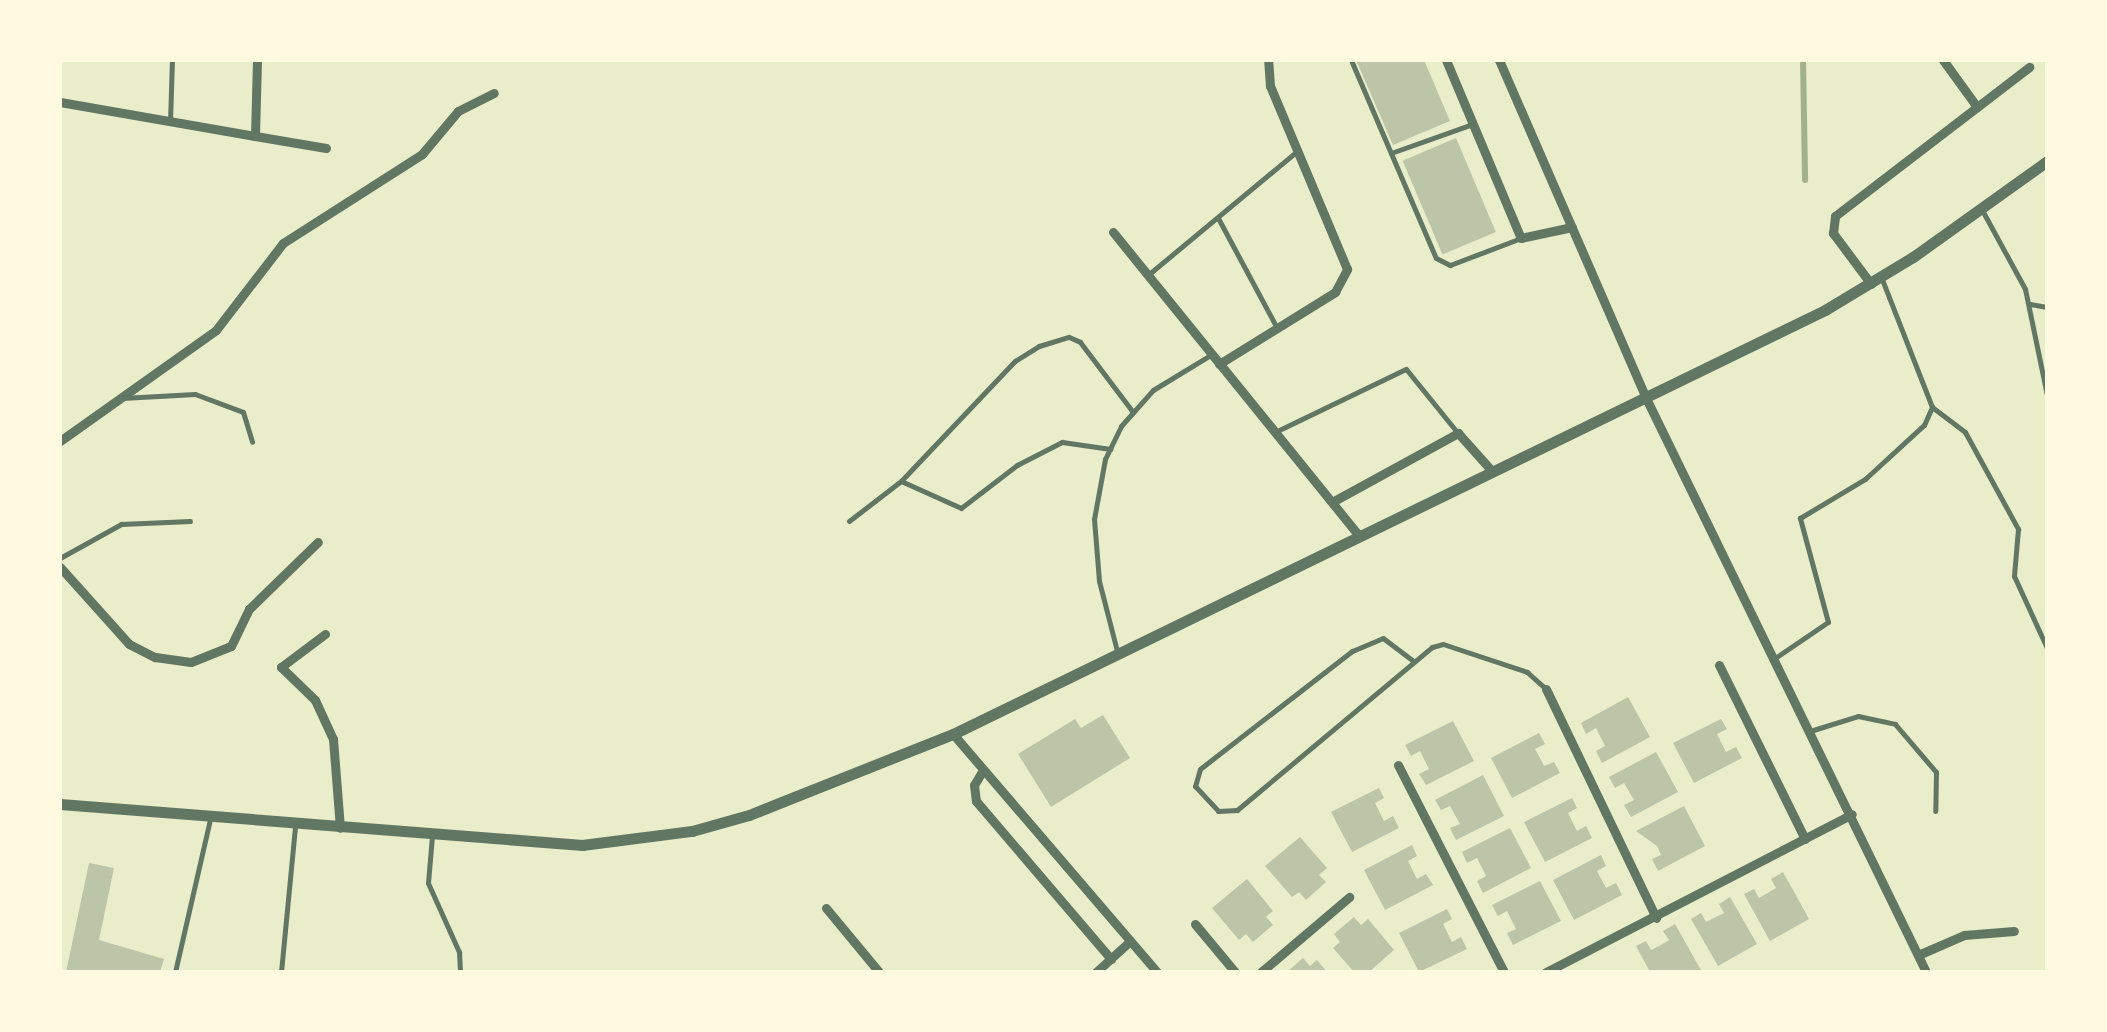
<!DOCTYPE html>
<html>
<head>
<meta charset="utf-8">
<style>
  body { margin:0 }
  #map { position:relative; width:2107px; height:1032px; overflow:hidden; background:#e9edc9; font-family:Manrope,sans-serif }
  div>[style] { position:absolute }
  .stream>* { height:6px; margin:-3px; padding:0 3px; transform-origin:3px; border-radius:3px; background:#a3b18a }
  .building>* { inset:0; background:#bcc5a7; transform-origin:0 0 }
  .service>* { height:5px; margin:-2.5px; padding:0 2.5px; transform-origin:2.5px; border-radius:2.5px; background:#617663 }
  .minor>* { height:9px; margin:-4.5px; padding:0 4.5px; transform-origin:4.5px; border-radius:4.5px; background:#617663 }
  .tertiary>* { height:11px; margin:-5.5px; padding:0 5.5px; transform-origin:5.5px; border-radius:5.5px; background:#617663 }
  span { translate:-50% -50%; white-space:nowrap; text-align:center; line-height:1.15; -webkit-text-stroke:8px #fefae0; paint-order:stroke }
  .frame { position:absolute; inset:0; border:62px solid #fefae0; pointer-events:none }
</style>
</head>
<body>
<div id="map">
  <div class="stream">
    <i style="left:1803px;top:60px;width:120px;rotate:89deg"></i>
  </div>
  <div class="building">
    <i style="clip-path:polygon(1356px 60px,1424px 60px,1450px 121px,1393px 145px)"></i>
    <i style="left:1456px;top:138px;width:102px;height:58px;rotate:67deg"></i>
    <i style="clip-path:polygon(1628px 697px,1650px 737px,1602px 763px,1596px 751px,1605px 746px,1596px 728px,1586px 734px,1581px 723px)"></i>
    <i style="clip-path:polygon(1103px 715px,1130px 758px,1051px 807px,1018px 754px,1075px 719px,1081px 728px)"></i>
    <i style="clip-path:polygon(1721px 719px,1727px 729px,1717px 734px,1726px 752px,1736px 747px,1742px 758px,1694px 783px,1673px 743px)"></i>
    <i style="clip-path:polygon(1453px 721px,1474px 761px,1426px 785px,1419px 774px,1429px 769px,1420px 751px,1411px 756px,1405px 745px)"></i>
    <i style="clip-path:polygon(1539px 733px,1545px 744px,1535px 749px,1540px 758px,1544px 766px,1554px 762px,1560px 773px,1512px 798px,1491px 758px)"></i>
    <i style="clip-path:polygon(1656px 752px,1678px 792px,1631px 817px,1624px 805px,1634px 800px,1624px 783px,1615px 788px,1609px 777px)"></i>
    <i style="clip-path:polygon(1483px 775px,1504px 816px,1456px 840px,1450px 828px,1460px 824px,1450px 806px,1441px 810px,1435px 800px)"></i>
    <i style="clip-path:polygon(1379px 788px,1384px 798px,1375px 803px,1384px 821px,1393px 816px,1399px 828px,1352px 852px,1331px 812px)"></i>
    <i style="clip-path:polygon(1572px 798px,1577px 808px,1568px 813px,1577px 831px,1586px 826px,1592px 838px,1545px 862px,1524px 822px)"></i>
    <i style="clip-path:polygon(1684px 806px,1705px 846px,1658px 871px,1652px 859px,1661px 855px,1657px 846px,1636px 831px)"></i>
    <i style="clip-path:polygon(1510px 828px,1531px 868px,1483px 893px,1477px 881px,1486px 876px,1477px 858px,1467px 863px,1462px 852px)"></i>
    <i style="clip-path:polygon(1300px 837px,1327px 868px,1319px 875px,1326px 882px,1306px 900px,1299px 892px,1292px 897px,1265px 866px)"></i>
    <i style="clip-path:polygon(1412px 845px,1417px 856px,1408px 861px,1417px 879px,1426px 874px,1433px 885px,1385px 910px,1364px 870px)"></i>
    <i style="clip-path:polygon(1601px 855px,1606px 866px,1597px 871px,1606px 888px,1616px 883px,1622px 895px,1574px 920px,1553px 880px)"></i>
    <i style="clip-path:polygon(89px 863px,114px 868px,99px 940px,164px 959px,160px 972px,66px 972px)"></i>
    <i style="clip-path:polygon(1783px 872px,1809px 919px,1770px 941px,1744px 894px,1754px 889px,1759px 898px,1776px 888px,1771px 879px)"></i>
    <i style="clip-path:polygon(1247px 879px,1273px 911px,1266px 917px,1273px 925px,1253px 942px,1246px 934px,1239px 940px,1212px 908px)"></i>
    <i style="clip-path:polygon(1540px 881px,1561px 921px,1513px 945px,1507px 933px,1516px 929px,1507px 911px,1498px 916px,1492px 905px)"></i>
    <i style="clip-path:polygon(1730px 897px,1757px 944px,1718px 966px,1691px 919px,1701px 913px,1706px 922px,1724px 913px,1719px 904px)"></i>
    <i style="clip-path:polygon(1447px 909px,1452px 919px,1443px 924px,1452px 942px,1461px 937px,1467px 949px,1419px 972px,1399px 933px)"></i>
    <i style="clip-path:polygon(1354px 917px,1361px 925px,1368px 919px,1394px 950px,1369px 972px,1354px 972px,1333px 948px,1340px 942px,1334px 934px)"></i>
    <i style="clip-path:polygon(1675px 924px,1702px 972px,1650px 972px,1636px 946px,1646px 941px,1651px 950px,1661px 945px,1669px 940px,1663px 931px)"></i>
    <i style="clip-path:polygon(1303px 958px,1310px 966px,1317px 960px,1327px 972px,1287px 972px)"></i>
  </div>
  <div class="service">
    <i style="left:1351px;top:60px;width:215px;rotate:66.8deg"></i>
    <i style="left:1436px;top:258px;width:16px;rotate:27deg"></i>
    <i style="left:1450px;top:265px;width:76px;rotate:-20.8deg"></i>
    <i style="left:170px;top:122px;width:62px;rotate:-88.2deg"></i>
    <i style="left:1391px;top:153px;width:87px;rotate:-19.5deg"></i>
    <i style="left:1982px;top:210px;width:90px;rotate:61.4deg"></i>
    <i style="left:2025px;top:289px;width:108px;rotate:78.3deg"></i>
    <i style="left:1218px;top:218px;width:125px;rotate:61.8deg"></i>
    <i style="left:1149px;top:274px;width:192px;rotate:-39.7deg"></i>
    <i style="left:2030px;top:304px;width:17px;rotate:10deg"></i>
    <i style="left:122px;top:398px;width:73px;rotate:-3.1deg"></i>
    <i style="left:195px;top:394px;width:51px;rotate:20.6deg"></i>
    <i style="left:243px;top:412px;width:31px;rotate:73deg"></i>
    <i style="left:1932px;top:407px;width:41px;rotate:37.1deg"></i>
    <i style="left:1965px;top:432px;width:111px;rotate:61.3deg"></i>
    <i style="left:2018px;top:529px;width:47px;rotate:94.9deg"></i>
    <i style="left:2014px;top:576px;width:79px;rotate:65.4deg"></i>
    <i style="left:1275px;top:432px;width:145px;rotate:-25.7deg"></i>
    <i style="left:1406px;top:369px;width:81px;rotate:51deg"></i>
    <i style="left:901px;top:481px;width:66px;rotate:24.2deg"></i>
    <i style="left:961px;top:508px;width:71px;rotate:-37.5deg"></i>
    <i style="left:1017px;top:465px;width:51px;rotate:-27.1deg"></i>
    <i style="left:1062px;top:442px;width:49px;rotate:8.3deg"></i>
    <i style="left:849px;top:521px;width:66px;rotate:-37.6deg"></i>
    <i style="left:901px;top:481px;width:166px;rotate:-46.5deg"></i>
    <i style="left:1015px;top:361px;width:28px;rotate:-32deg"></i>
    <i style="left:1039px;top:346px;width:31px;rotate:-17deg"></i>
    <i style="left:1069px;top:337px;width:12px;rotate:24deg"></i>
    <i style="left:1080px;top:342px;width:88px;rotate:52.9deg"></i>
    <i style="left:60px;top:558px;width:70px;rotate:-29.1deg"></i>
    <i style="left:121px;top:524px;width:69px;rotate:-2.5deg"></i>
    <i style="left:1117px;top:651px;width:72px;rotate:-104.4deg"></i>
    <i style="left:1099px;top:581px;width:62px;rotate:-94.6deg"></i>
    <i style="left:1094px;top:519px;width:61px;rotate:-79.6deg"></i>
    <i style="left:1105px;top:459px;width:37px;rotate:-64deg"></i>
    <i style="left:1121px;top:426px;width:48px;rotate:-48.4deg"></i>
    <i style="left:1153px;top:390px;width:69px;rotate:-31.4deg"></i>
    <i style="left:1775px;top:658px;width:64px;rotate:-34.2deg"></i>
    <i style="left:1828px;top:622px;width:108px;rotate:-105.1deg"></i>
    <i style="left:1800px;top:518px;width:76px;rotate:-31deg"></i>
    <i style="left:1865px;top:479px;width:80px;rotate:-42.5deg"></i>
    <i style="left:1924px;top:425px;width:20px;rotate:-66deg"></i>
    <i style="left:1932px;top:407px;width:140px;rotate:-111.4deg"></i>
    <i style="left:1412px;top:660px;width:36px;rotate:-143deg"></i>
    <i style="left:1383px;top:638px;width:34px;rotate:157deg"></i>
    <i style="left:1352px;top:651px;width:192px;rotate:142.2deg"></i>
    <i style="left:1200px;top:769px;width:18px;rotate:106deg"></i>
    <i style="left:1195px;top:786px;width:34px;rotate:47deg"></i>
    <i style="left:1218px;top:811px;width:19px;rotate:-3deg"></i>
    <i style="left:1237px;top:810px;width:254px;rotate:-39.9deg"></i>
    <i style="left:1432px;top:647px;width:11px;rotate:-15deg"></i>
    <i style="left:1443px;top:644px;width:89px;rotate:18.4deg"></i>
    <i style="left:1527px;top:672px;width:25px;rotate:42deg"></i>
    <i style="left:1810px;top:731px;width:50px;rotate:-17.4deg"></i>
    <i style="left:1858px;top:716px;width:38px;rotate:12deg"></i>
    <i style="left:1895px;top:724px;width:63px;rotate:49.5deg"></i>
    <i style="left:1936px;top:772px;width:39px;rotate:91deg"></i>
    <i style="left:432px;top:836px;width:47px;rotate:94.9deg"></i>
    <i style="left:428px;top:883px;width:76px;rotate:65.8deg"></i>
    <i style="left:459px;top:952px;width:20px;rotate:87deg"></i>
    <i style="left:175px;top:972px;width:157px;rotate:-77.1deg"></i>
    <i style="left:281px;top:972px;width:146px;rotate:-84.5deg"></i>
  </div>
  <div class="minor">
    <i style="left:1446px;top:60px;width:193px;rotate:67.2deg"></i>
    <i style="left:1521px;top:238px;width:52px;rotate:-12.2deg"></i>
    <i style="left:1499px;top:60px;width:364px;rotate:66.5deg"></i>
    <i style="left:1644px;top:394px;width:643px;rotate:63.99deg"></i>
    <i style="left:1943px;top:60px;width:58px;rotate:54.1deg"></i>
    <i style="left:60px;top:102px;width:198px;rotate:9.9deg"></i>
    <i style="left:255px;top:136px;width:76px;rotate:-88.5deg"></i>
    <i style="left:255px;top:136px;width:72px;rotate:9.6deg"></i>
    <i style="left:1113px;top:232px;width:391px;rotate:51deg"></i>
    <i style="left:1871px;top:284px;width:64px;rotate:-126.7deg"></i>
    <i style="left:1833px;top:233px;width:17px;rotate:-83deg"></i>
    <i style="left:1835px;top:216px;width:245px;rotate:-37.5deg"></i>
    <i style="left:1219px;top:364px;width:137px;rotate:-31.8deg"></i>
    <i style="left:1335px;top:292px;width:26px;rotate:-62deg"></i>
    <i style="left:1347px;top:269px;width:199px;rotate:-112.8deg"></i>
    <i style="left:1270px;top:86px;width:26px;rotate:-94deg"></i>
    <i style="left:60px;top:441px;width:191px;rotate:-35.4deg"></i>
    <i style="left:216px;top:330px;width:110px;rotate:-52.4deg"></i>
    <i style="left:283px;top:243px;width:165px;rotate:-32.6deg"></i>
    <i style="left:422px;top:154px;width:56px;rotate:-50.1deg"></i>
    <i style="left:458px;top:111px;width:40px;rotate:-26.6deg"></i>
    <i style="left:1332px;top:502px;width:144px;rotate:-28.7deg"></i>
    <i style="left:1458px;top:433px;width:50px;rotate:48.3deg"></i>
    <i style="left:60px;top:567px;width:103px;rotate:48.1deg"></i>
    <i style="left:129px;top:644px;width:29px;rotate:27deg"></i>
    <i style="left:155px;top:657px;width:36px;rotate:8deg"></i>
    <i style="left:191px;top:662px;width:43px;rotate:-21.8deg"></i>
    <i style="left:231px;top:646px;width:41px;rotate:-64.1deg"></i>
    <i style="left:249px;top:609px;width:96px;rotate:-44.2deg"></i>
    <i style="left:325px;top:634px;width:55px;rotate:143.1deg"></i>
    <i style="left:281px;top:667px;width:47px;rotate:44.1deg"></i>
    <i style="left:315px;top:700px;width:43px;rotate:65.2deg"></i>
    <i style="left:333px;top:739px;width:89px;rotate:85.5deg"></i>
    <i style="left:1719px;top:665px;width:194px;rotate:63.7deg"></i>
    <i style="left:1546px;top:689px;width:254px;rotate:64.3deg"></i>
    <i style="left:953px;top:734px;width:313px;rotate:49.4deg"></i>
    <i style="left:1398px;top:765px;width:233px;rotate:62.9deg"></i>
    <i style="left:983px;top:770px;width:17px;rotate:121deg"></i>
    <i style="left:974px;top:785px;width:16px;rotate:83deg"></i>
    <i style="left:976px;top:801px;width:208px;rotate:49.5deg"></i>
    <i style="left:826px;top:908px;width:83px;rotate:50.4deg"></i>
    <i style="left:1195px;top:924px;width:62px;rotate:50.2deg"></i>
    <i style="left:1918px;top:955px;width:50px;rotate:-23.5deg"></i>
    <i style="left:1964px;top:935px;width:50px;rotate:-4.6deg"></i>
    <i style="left:1096px;top:972px;width:45px;rotate:-42.3deg"></i>
    <i style="left:1261px;top:972px;width:116px;rotate:-40.4deg"></i>
    <i style="left:1546px;top:972px;width:344px;rotate:-27.3deg"></i>
  </div>
  <div class="tertiary">
    <i style="left:60px;top:804px;width:524px;rotate:4.49deg"></i>
    <i style="left:582px;top:845px;width:111px;rotate:-7.3deg"></i>
    <i style="left:692px;top:831px;width:59px;rotate:-15.7deg"></i>
    <i style="left:749px;top:815px;width:219px;rotate:-21.7deg"></i>
    <i style="left:953px;top:734px;width:970px;rotate:-25.93deg"></i>
    <i style="left:1825px;top:310px;width:103px;rotate:-31.1deg"></i>
    <i style="left:1913px;top:257px;width:165px;rotate:-35.6deg"></i>
  </div>
  <div class="frame"></div>
</div>
</body>
</html>
